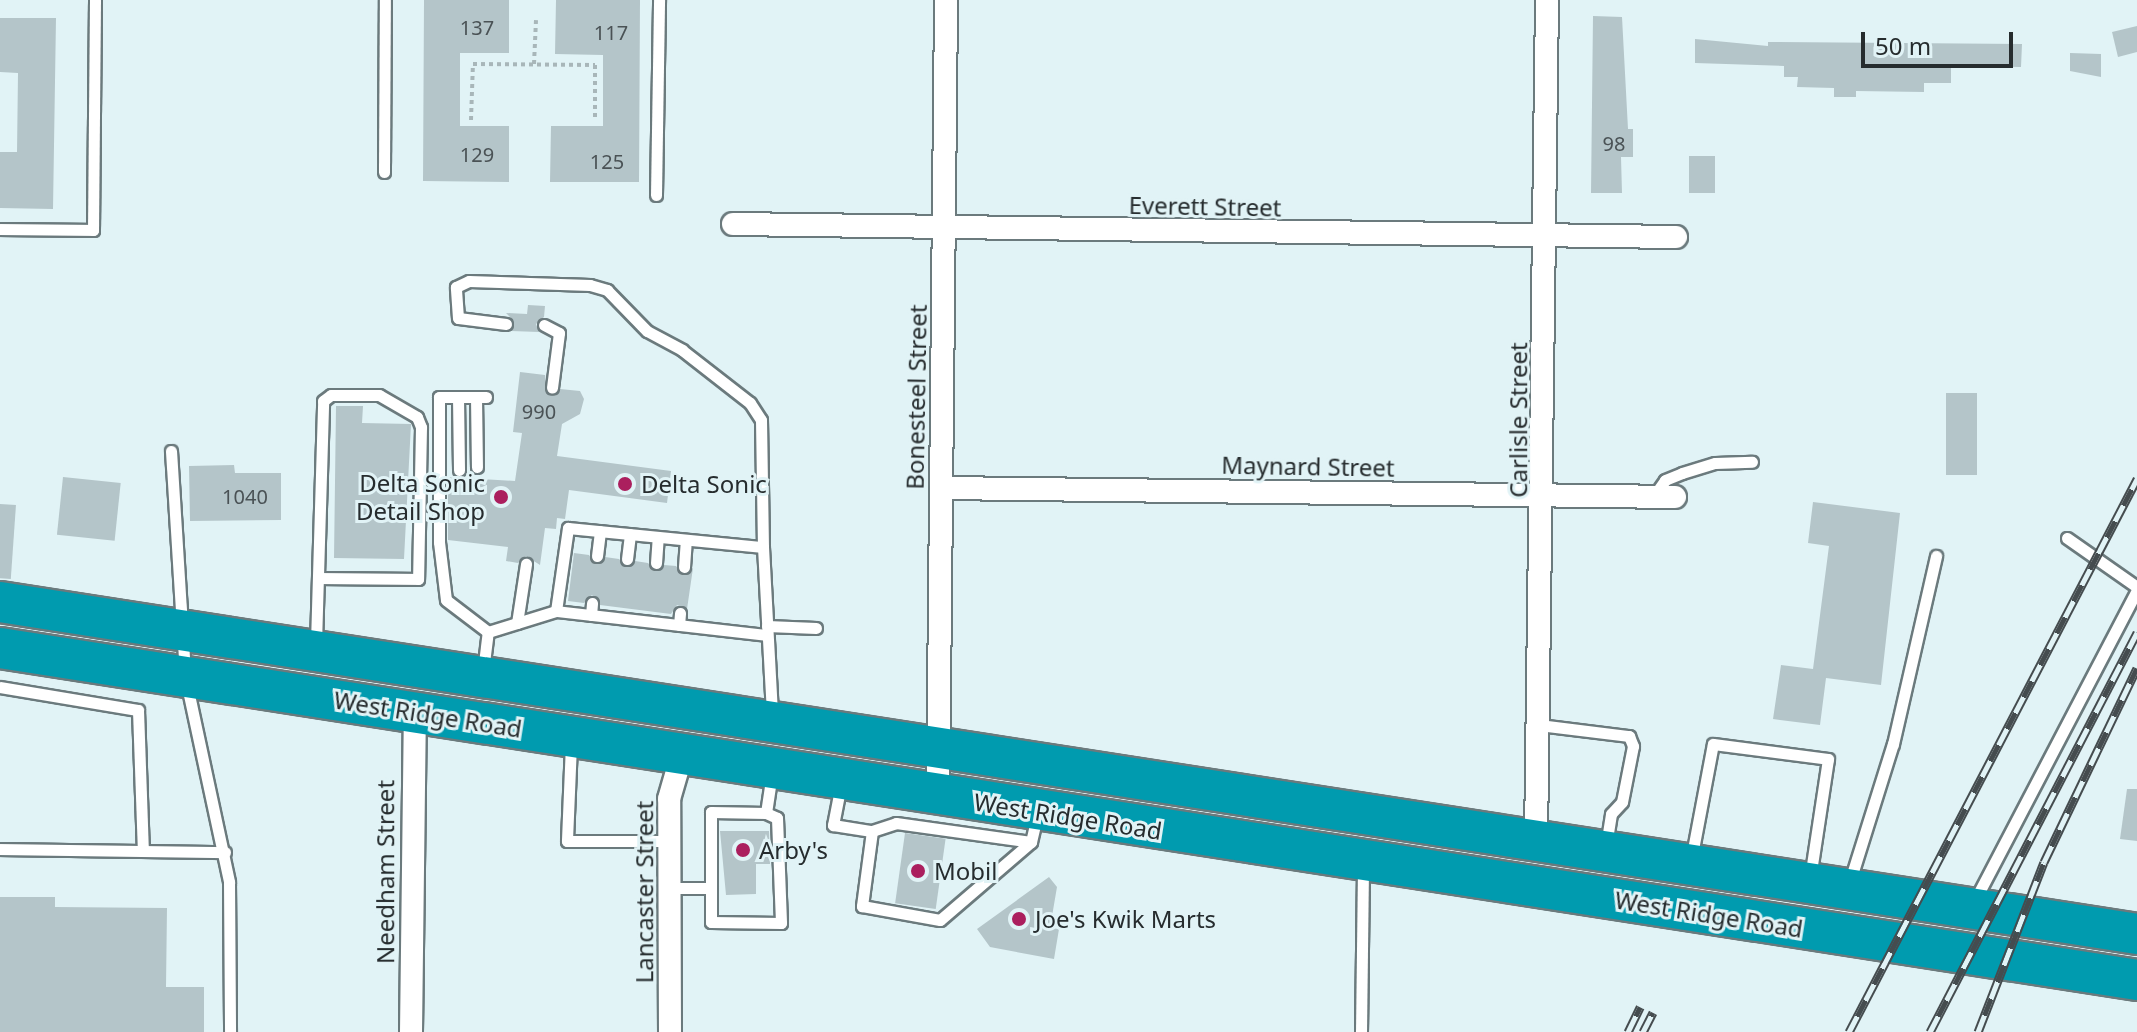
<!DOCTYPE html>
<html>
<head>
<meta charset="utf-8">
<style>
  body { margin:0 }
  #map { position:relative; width:2137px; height:1032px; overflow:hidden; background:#e1f3f6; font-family:"Noto Sans",sans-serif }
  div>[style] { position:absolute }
  .building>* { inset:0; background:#b4c5c9; transform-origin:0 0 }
  .path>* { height:4px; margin-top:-2px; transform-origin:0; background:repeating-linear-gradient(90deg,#a8b6b9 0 4px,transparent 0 8px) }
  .roads { filter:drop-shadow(2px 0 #6b7a7d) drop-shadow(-2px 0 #6b7a7d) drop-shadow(0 2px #6b7a7d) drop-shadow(0 -2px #6b7a7d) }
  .lane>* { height:11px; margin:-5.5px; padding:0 5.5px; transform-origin:5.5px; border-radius:5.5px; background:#fff }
  .street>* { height:22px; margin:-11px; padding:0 11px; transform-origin:11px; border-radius:11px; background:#fff }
  .highway>* { height:40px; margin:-20px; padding:0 20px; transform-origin:20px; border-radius:20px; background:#009baf }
  .rail>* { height:9px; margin-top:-4.5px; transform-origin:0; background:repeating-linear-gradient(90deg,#e1f3f6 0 18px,#454c4f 0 36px); box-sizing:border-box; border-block:2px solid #454c4f }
  .dots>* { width:22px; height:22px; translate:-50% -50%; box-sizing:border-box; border:4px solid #e1f3f6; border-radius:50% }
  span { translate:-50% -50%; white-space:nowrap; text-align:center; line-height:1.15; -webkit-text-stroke:6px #e1f3f6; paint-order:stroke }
  .number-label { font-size:20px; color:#4a5255 }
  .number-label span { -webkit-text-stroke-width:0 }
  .street-label { font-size:24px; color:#262c2e }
  .poi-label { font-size:24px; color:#262c2e }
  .right { translate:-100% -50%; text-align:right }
  .left { translate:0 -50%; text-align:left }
  .scale { position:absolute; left:1861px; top:32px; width:152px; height:36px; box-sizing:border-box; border:4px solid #262c2e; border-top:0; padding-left:10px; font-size:24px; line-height:28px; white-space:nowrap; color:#262c2e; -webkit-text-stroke:6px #e1f3f6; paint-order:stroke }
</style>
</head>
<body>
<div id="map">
  <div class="building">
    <i style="clip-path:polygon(424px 0,509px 0,509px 53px,460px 53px,460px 126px,509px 126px,509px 182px,423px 181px)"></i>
    <i style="clip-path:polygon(556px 0,640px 0,639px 182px,550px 182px,551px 126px,603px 126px,603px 55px,555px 54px)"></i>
    <i style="clip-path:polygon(1593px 16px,1622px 17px,1628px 129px,1633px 129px,1633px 157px,1621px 157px,1622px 193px,1591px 193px)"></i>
    <i style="clip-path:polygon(0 18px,56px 18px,53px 209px,0 208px,0 152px,17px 152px,18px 73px,0 72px)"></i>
    <i style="clip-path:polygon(2137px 26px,2137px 52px,2118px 57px,2112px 32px)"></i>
    <i style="clip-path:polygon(1695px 39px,1768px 46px,1768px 42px,2022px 44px,2021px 67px,1951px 66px,1951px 83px,1924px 83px,1924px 92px,1856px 91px,1856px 97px,1834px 97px,1834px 88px,1797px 87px,1798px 77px,1784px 77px,1784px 66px,1695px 63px)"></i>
    <i style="clip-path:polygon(2070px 53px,2101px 54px,2101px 77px,2070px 71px)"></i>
    <i style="left:1689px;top:156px;width:26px;height:37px"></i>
    <i style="clip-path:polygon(528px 305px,545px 306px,544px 317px,536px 324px,539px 332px,511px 331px,514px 321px,506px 313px,527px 314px)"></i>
    <i style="clip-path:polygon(520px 372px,545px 375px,548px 395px,556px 395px,560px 389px,580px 391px,584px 399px,580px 414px,562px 424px,557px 456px,671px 471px,667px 503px,569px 490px,565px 519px,557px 518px,556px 529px,545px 528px,540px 565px,526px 556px,518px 563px,506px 561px,508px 547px,448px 540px,448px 477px,515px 481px,522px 433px,513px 432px)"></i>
    <i style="left:1946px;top:393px;width:31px;height:82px"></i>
    <i style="clip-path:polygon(336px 406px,363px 406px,362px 423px,411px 424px,404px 559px,334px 558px)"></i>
    <i style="clip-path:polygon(234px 465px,235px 473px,281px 473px,281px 520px,190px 521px,189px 466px)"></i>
    <i style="left:63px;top:477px;width:58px;height:58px;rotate:6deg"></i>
    <i style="clip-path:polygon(1813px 502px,1900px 513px,1881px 685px,1826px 678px,1820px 725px,1773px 719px,1781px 665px,1813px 669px,1829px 546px,1808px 543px)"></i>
    <i style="left:0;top:504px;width:16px;height:74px;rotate:4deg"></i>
    <i style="clip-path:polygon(574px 553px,589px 555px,595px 564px,605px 557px,619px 559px,627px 567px,635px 561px,648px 563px,655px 571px,664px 565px,676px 566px,683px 575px,693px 568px,687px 609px,677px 605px,671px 614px,600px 605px,592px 595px,584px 603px,568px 601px)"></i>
    <i style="clip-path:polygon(2127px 789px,2137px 789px,2137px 841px,2120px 839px)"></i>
    <i style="clip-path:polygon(720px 831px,769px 831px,770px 864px,756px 864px,756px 894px,726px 895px)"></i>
    <i style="left:905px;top:833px;width:41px;height:71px;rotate:8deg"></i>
    <i style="clip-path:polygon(1049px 877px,1057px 887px,1050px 928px,1059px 929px,1054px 959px,990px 947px,977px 929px)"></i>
    <i style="clip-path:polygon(0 897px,55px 897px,55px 907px,167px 908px,166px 987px,204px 987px,204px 1032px,0 1032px)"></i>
  </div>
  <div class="path">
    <i style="left:534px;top:64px;width:44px;rotate:-87.4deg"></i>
    <i style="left:471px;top:120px;width:56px;rotate:-88deg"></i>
    <i style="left:473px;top:64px;width:122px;rotate:0.5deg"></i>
    <i style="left:595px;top:65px;width:55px;rotate:90deg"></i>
  </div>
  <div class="roads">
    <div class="lane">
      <i style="left:384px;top:172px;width:172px;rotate:-89.7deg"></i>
      <i style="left:656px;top:195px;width:195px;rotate:-89.1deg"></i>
      <i style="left:0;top:229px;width:93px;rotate:0.6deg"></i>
      <i style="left:93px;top:230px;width:230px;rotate:-89.5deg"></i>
      <i style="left:506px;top:324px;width:48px;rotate:-172.9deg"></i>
      <i style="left:458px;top:318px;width:31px;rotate:-94deg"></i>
      <i style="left:456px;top:287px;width:14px;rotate:-25deg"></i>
      <i style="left:469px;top:281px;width:121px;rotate:1.9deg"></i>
      <i style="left:590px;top:285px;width:18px;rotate:16deg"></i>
      <i style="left:607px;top:290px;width:57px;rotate:45.7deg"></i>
      <i style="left:647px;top:331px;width:40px;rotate:28deg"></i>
      <i style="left:682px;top:350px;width:86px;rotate:37.9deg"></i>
      <i style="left:750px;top:403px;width:20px;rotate:57deg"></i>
      <i style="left:761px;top:420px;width:127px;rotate:89.1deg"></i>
      <i style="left:544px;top:325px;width:17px;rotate:28deg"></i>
      <i style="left:559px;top:333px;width:55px;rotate:97.3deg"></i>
      <i style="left:458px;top:397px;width:73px;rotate:89.2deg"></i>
      <i style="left:476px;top:397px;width:70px;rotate:89.2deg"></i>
      <i style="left:486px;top:397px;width:47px;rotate:180deg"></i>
      <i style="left:439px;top:397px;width:145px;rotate:90deg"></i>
      <i style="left:439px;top:542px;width:58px;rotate:83.1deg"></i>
      <i style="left:446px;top:600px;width:53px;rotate:37.3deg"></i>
      <i style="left:171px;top:451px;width:225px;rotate:86.4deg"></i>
      <i style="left:185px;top:676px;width:211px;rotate:77.9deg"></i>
      <i style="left:229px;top:882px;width:150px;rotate:89.6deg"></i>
      <i style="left:1654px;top:496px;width:19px;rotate:-55deg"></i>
      <i style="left:1665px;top:480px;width:18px;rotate:-22deg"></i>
      <i style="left:1682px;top:473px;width:34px;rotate:-17deg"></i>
      <i style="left:1715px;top:463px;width:37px;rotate:-2deg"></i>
      <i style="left:2067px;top:538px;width:85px;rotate:35deg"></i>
      <i style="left:597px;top:556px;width:25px;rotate:-83deg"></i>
      <i style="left:627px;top:559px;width:25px;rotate:-83deg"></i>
      <i style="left:656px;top:563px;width:26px;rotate:-86deg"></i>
      <i style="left:684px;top:567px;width:27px;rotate:-86deg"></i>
      <i style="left:556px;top:611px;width:84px;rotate:-81.8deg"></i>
      <i style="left:568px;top:528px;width:196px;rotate:5.6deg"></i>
      <i style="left:763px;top:547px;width:168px;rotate:86.9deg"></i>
      <i style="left:591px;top:615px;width:12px;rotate:-85deg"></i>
      <i style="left:517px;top:623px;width:60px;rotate:-81.3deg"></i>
      <i style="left:679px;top:625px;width:12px;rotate:-85deg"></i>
      <i style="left:767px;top:626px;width:49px;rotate:2.3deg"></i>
      <i style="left:488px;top:632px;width:71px;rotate:-17.2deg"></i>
      <i style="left:556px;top:611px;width:212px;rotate:6.5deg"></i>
      <i style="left:316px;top:643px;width:242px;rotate:-88.3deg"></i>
      <i style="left:323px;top:401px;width:10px;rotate:-37deg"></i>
      <i style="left:331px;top:395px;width:48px"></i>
      <i style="left:379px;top:395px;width:44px;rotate:30.1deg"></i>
      <i style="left:417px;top:417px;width:11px;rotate:68deg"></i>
      <i style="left:421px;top:427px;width:152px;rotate:91.1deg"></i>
      <i style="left:418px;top:579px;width:96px;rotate:-179.4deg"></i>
      <i style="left:483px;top:671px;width:39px;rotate:-83deg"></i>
      <i style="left:0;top:687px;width:140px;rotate:9.5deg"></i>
      <i style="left:138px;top:710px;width:141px;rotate:88deg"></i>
      <i style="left:1539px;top:725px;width:91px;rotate:7deg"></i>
      <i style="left:1629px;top:736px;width:11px;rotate:68deg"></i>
      <i style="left:1633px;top:746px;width:57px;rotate:101.1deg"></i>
      <i style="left:1622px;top:802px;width:16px;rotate:133deg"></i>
      <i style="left:1611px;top:814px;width:32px;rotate:99deg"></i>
      <i style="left:571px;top:744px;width:97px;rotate:92.4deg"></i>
      <i style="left:567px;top:841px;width:102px"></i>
      <i style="left:841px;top:784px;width:42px;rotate:101deg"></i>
      <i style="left:833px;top:825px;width:39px;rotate:9deg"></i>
      <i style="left:872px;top:831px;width:76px;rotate:97.6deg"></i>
      <i style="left:862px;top:906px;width:79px;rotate:10.2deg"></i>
      <i style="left:940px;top:920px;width:120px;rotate:-40.6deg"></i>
      <i style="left:1031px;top:842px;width:28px;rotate:-77deg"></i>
      <i style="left:711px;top:812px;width:55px;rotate:1deg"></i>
      <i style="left:766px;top:813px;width:12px;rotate:24deg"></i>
      <i style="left:777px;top:818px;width:105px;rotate:87.8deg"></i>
      <i style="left:781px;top:923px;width:70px;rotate:-179.2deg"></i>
      <i style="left:711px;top:922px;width:110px;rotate:-90deg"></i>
      <i style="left:766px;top:813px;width:40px;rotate:-81.5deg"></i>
      <i style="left:872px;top:831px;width:25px;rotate:-18deg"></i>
      <i style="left:896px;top:823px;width:136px;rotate:8deg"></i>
      <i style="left:0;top:849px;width:225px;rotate:0.8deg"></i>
      <i style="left:1691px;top:860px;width:118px;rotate:-79.3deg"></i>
      <i style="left:1713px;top:744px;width:116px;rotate:7.4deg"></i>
      <i style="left:1828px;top:759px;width:120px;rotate:98.6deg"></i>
      <i style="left:1849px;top:884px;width:147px;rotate:-72.6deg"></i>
      <i style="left:1893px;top:744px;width:193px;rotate:-77.1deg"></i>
      <i style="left:670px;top:888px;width:41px"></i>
      <i style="left:1975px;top:900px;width:350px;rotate:-62.4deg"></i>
      <i style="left:1361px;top:1032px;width:165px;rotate:-89.3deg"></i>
    </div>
    <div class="street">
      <i style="left:733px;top:224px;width:943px;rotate:0.79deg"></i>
      <i style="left:941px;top:488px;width:734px;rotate:0.7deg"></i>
      <i style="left:938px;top:795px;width:795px;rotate:-89.42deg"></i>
      <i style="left:1536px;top:840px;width:840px;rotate:-89.25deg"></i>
      <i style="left:411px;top:1032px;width:320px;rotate:-89.3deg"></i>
      <i style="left:670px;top:1032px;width:233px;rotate:-90.2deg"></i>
      <i style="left:669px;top:799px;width:47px;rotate:-73.9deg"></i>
    </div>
    <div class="highway">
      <i style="left:0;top:602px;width:2163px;rotate:8.83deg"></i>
      <i style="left:0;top:648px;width:2163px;rotate:8.83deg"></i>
    </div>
  </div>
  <div class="rail">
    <i style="left:1628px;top:1032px;width:28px;rotate:-64deg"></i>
    <i style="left:1643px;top:1032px;width:22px;rotate:-63deg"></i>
    <i style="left:1849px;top:1032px;width:624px;rotate:-62.49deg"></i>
    <i style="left:1930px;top:1032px;width:450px;rotate:-62.6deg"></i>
    <i style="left:1978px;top:1032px;width:182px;rotate:-68.8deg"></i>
    <i style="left:2044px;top:862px;width:215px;rotate:-64.4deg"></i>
  </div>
  <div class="dots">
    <i style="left:625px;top:484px;background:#ab1f5e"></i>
    <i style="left:501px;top:497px;background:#ab1f5e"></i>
    <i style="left:743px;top:850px;background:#ab1f5e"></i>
    <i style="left:918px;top:871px;background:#ab1f5e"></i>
    <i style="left:1019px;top:919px;background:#ab1f5e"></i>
  </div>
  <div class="number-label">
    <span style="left:477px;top:27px">137</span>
    <span style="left:611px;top:32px">117</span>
    <span style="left:1614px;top:143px">98</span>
    <span style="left:477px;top:154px">129</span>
    <span style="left:607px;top:161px">125</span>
    <span style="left:539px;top:411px">990</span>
    <span style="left:245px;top:496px">1040</span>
  </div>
  <div class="street-label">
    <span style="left:1205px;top:206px;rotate:1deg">Everett Street</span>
    <span style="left:916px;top:397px;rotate:-89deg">Bonesteel Street</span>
    <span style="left:1518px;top:420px;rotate:-90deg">Carlisle Street</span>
    <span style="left:1308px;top:466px;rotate:1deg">Maynard Street</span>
    <span style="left:428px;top:714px;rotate:9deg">West Ridge Road</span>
    <span style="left:1068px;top:816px;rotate:9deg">West Ridge Road</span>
    <span style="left:385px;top:872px;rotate:-90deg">Needham Street</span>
    <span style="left:644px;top:892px;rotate:-90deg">Lancaster Street</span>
    <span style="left:1709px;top:914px;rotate:9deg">West Ridge Road</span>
  </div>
  <div class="poi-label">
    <span class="right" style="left:485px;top:497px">Delta Sonic<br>Detail Shop</span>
    <span class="left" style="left:641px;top:484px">Delta Sonic</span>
    <span class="left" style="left:759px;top:850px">Arby's</span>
    <span class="left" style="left:934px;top:871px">Mobil</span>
    <span class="left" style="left:1035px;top:919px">Joe's Kwik Marts</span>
  </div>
  <div class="scale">50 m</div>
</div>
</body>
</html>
